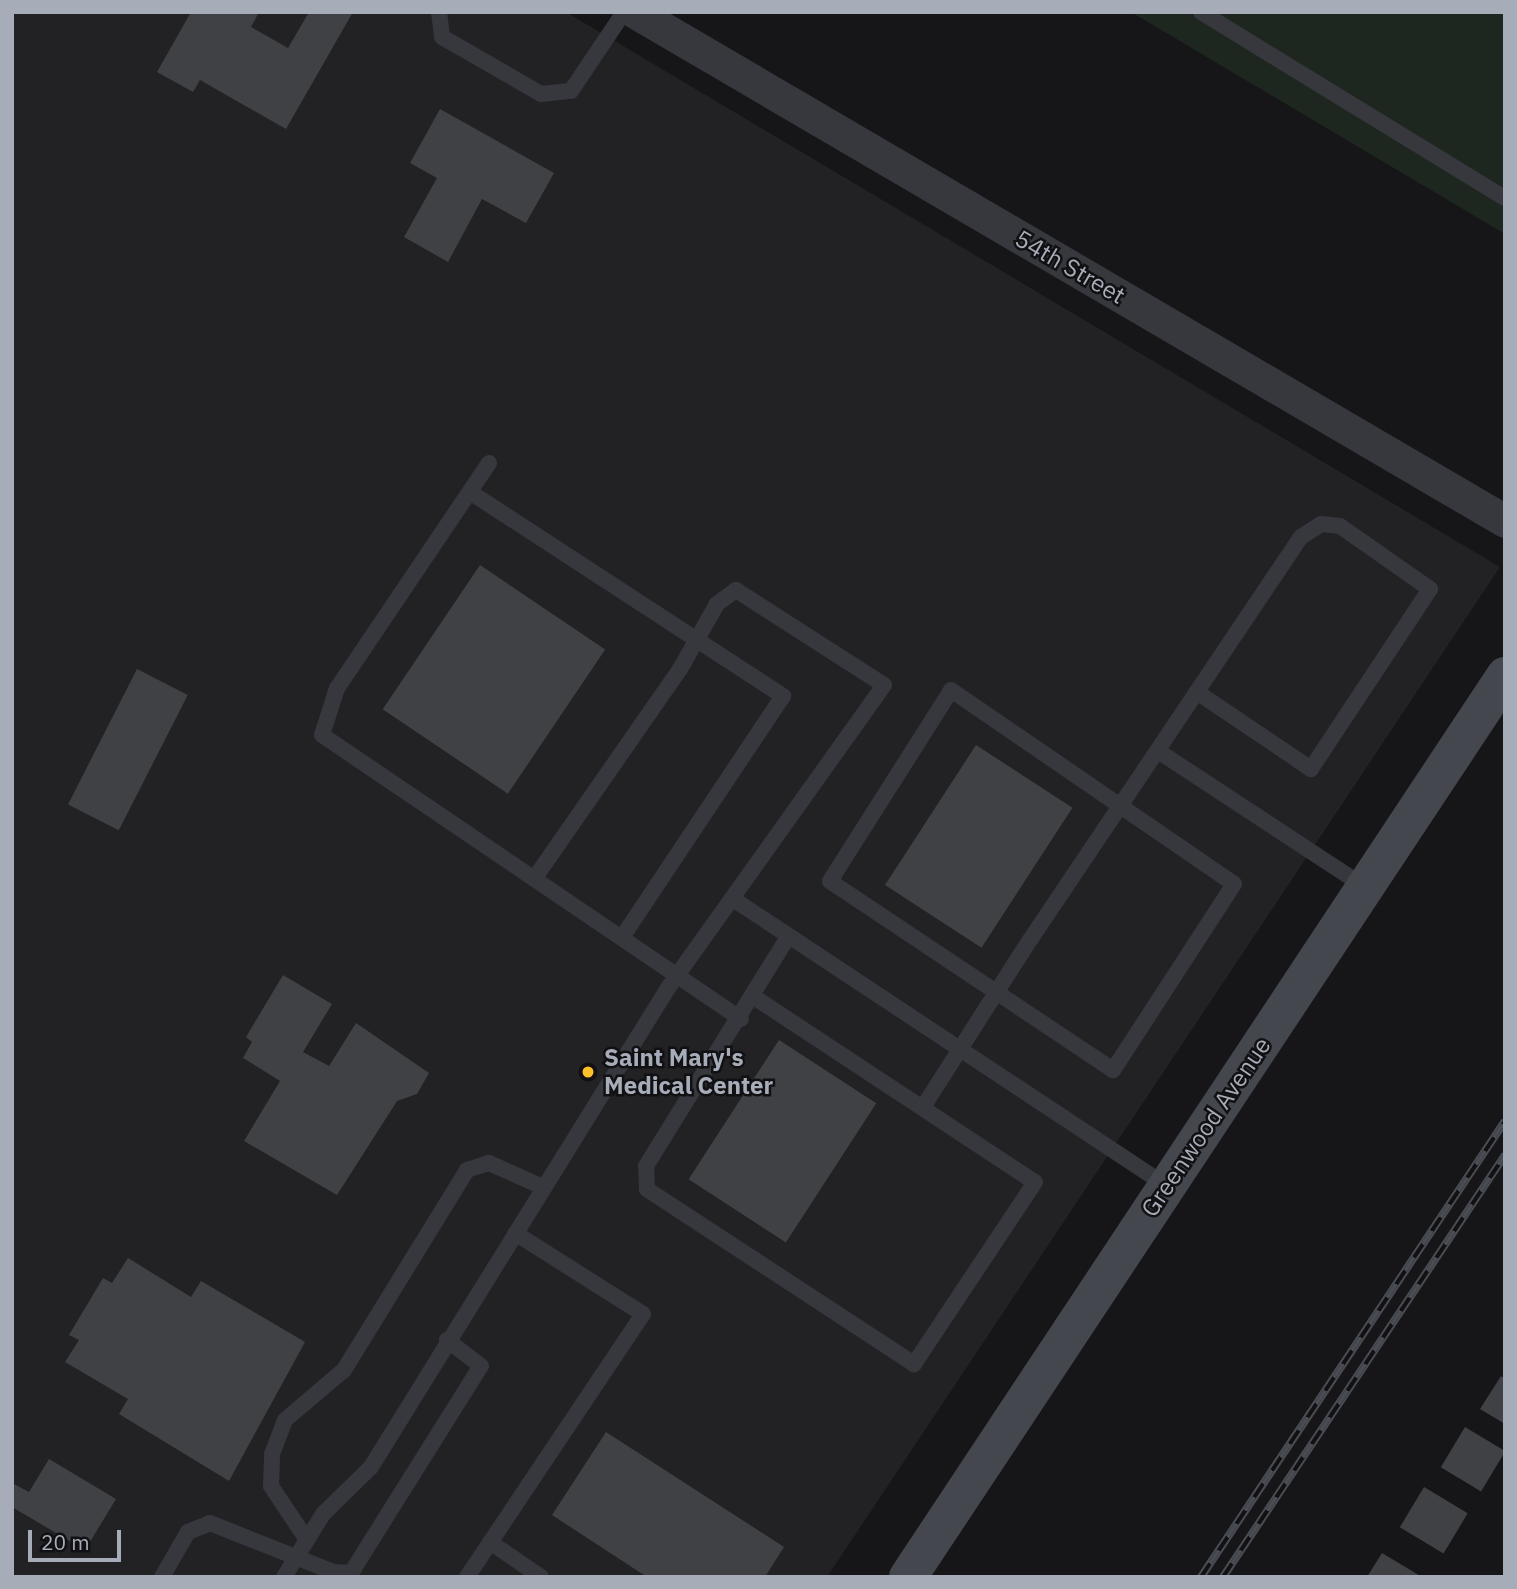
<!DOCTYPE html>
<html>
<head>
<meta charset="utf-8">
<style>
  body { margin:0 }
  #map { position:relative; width:1517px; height:1589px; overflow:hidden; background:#161618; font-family:"IBM Plex Sans",sans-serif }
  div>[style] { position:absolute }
  .built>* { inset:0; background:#222225 }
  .green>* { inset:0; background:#1e271f }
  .building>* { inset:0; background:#404145; transform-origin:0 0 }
  .service>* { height:16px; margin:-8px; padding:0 8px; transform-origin:8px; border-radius:8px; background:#37383e }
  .minor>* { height:33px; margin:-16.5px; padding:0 16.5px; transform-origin:16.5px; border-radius:16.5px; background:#37383e }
  .secondary>* { height:38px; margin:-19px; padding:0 19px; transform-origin:19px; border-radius:19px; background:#45474e }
  .rail>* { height:8px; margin-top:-4px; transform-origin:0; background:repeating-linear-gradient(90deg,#111113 0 16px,#4a4c53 0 32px); box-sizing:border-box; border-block:2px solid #4a4c53 }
  .dots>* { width:19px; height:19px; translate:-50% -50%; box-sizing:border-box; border:4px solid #111113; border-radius:50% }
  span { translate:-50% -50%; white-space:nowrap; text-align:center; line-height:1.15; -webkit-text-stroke:5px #111113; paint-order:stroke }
  .street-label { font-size:24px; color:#a7acb9 }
  .poi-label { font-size:24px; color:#a7acb9; font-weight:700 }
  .left { translate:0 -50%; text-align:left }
  .frame { position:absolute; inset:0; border:14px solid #a7acb9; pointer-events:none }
  .scale { position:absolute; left:28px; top:1530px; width:93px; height:32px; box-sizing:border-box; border:4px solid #a7acb9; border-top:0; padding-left:9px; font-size:21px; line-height:24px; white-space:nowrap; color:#a7acb9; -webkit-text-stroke:5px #111113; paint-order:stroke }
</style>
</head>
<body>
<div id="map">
  <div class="built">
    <i style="clip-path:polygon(12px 12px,566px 12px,1500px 567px,827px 1577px,12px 1577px)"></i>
  </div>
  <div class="green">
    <i style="clip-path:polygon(1131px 12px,1505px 12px,1505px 234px)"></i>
  </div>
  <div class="building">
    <i style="clip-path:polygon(191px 12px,259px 12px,251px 27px,288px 48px,309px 12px,353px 12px,286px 129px,200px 80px,193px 92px,157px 72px)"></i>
    <i style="clip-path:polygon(440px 109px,554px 173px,526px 223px,482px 199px,448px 262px,404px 237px,437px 178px,410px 163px)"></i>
    <i style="left:480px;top:565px;width:151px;height:174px;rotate:34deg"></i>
    <i style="left:137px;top:669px;width:57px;height:152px;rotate:27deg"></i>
    <i style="left:976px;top:745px;width:115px;height:167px;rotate:33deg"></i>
    <i style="clip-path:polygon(283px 975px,332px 1004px,303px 1052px,329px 1066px,356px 1023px,429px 1073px,417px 1094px,397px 1101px,337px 1195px,244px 1141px,280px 1081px,243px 1058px,252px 1042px,246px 1037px)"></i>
    <i style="left:779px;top:1040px;width:116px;height:166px;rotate:33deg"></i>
    <i style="clip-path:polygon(128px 1258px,191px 1297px,201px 1281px,305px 1342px,229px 1481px,119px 1414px,128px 1399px,65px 1362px,79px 1340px,69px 1335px,103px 1278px,112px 1283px)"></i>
    <i style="clip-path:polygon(1501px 1376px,1505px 1379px,1505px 1424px,1480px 1409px)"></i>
    <i style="left:1465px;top:1427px;width:47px;height:47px;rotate:31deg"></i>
    <i style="clip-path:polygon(606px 1432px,784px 1547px,765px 1577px,647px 1577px,552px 1515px)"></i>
    <i style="clip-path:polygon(49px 1459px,116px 1499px,85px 1550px,12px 1507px,12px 1483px,29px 1492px)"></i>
    <i style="left:1424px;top:1487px;width:51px;height:47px;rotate:31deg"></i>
    <i style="clip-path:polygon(1382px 1553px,1422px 1577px,1367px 1577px)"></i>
  </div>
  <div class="service">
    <i style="left:439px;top:12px;width:25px;rotate:83deg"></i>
    <i style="left:442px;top:37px;width:114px;rotate:29.9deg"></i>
    <i style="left:541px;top:94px;width:30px;rotate:-6deg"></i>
    <i style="left:571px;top:91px;width:95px;rotate:-56.1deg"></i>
    <i style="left:1201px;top:12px;width:356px;rotate:31.5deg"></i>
    <i style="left:489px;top:463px;width:272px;rotate:124deg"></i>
    <i style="left:337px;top:688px;width:49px;rotate:107.7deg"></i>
    <i style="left:322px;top:735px;width:506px;rotate:34.13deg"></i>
    <i style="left:470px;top:492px;width:374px;rotate:33.1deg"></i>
    <i style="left:783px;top:696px;width:288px;rotate:123.7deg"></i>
    <i style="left:951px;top:690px;width:343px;rotate:34.4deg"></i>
    <i style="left:1234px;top:884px;width:222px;rotate:123deg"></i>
    <i style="left:1113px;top:1070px;width:340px;rotate:-146.3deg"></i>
    <i style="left:830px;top:881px;width:226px;rotate:-57.6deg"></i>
    <i style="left:1158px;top:751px;width:248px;rotate:33.3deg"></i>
    <i style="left:733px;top:899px;width:520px;rotate:33.48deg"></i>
    <i style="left:754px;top:997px;width:336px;rotate:33.4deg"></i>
    <i style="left:1035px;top:1182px;width:219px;rotate:123.6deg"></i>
    <i style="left:914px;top:1364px;width:319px;rotate:-146.8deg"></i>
    <i style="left:647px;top:1189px;width:23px;rotate:-92deg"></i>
    <i style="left:646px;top:1166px;width:269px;rotate:-58.2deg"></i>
    <i style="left:923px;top:1107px;width:198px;rotate:-57.4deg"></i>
    <i style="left:1030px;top:940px;width:486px;rotate:-56.1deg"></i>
    <i style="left:1301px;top:537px;width:24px;rotate:-33deg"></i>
    <i style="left:1321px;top:524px;width:19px;rotate:6deg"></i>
    <i style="left:1340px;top:526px;width:110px;rotate:35deg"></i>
    <i style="left:1430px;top:589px;width:216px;rotate:123.5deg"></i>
    <i style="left:1311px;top:769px;width:138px;rotate:-146deg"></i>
    <i style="left:307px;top:1540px;width:65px;rotate:-123.7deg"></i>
    <i style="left:271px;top:1486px;width:32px;rotate:-88deg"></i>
    <i style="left:272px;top:1454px;width:36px;rotate:-69deg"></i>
    <i style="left:285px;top:1420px;width:77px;rotate:-40.3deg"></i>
    <i style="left:344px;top:1370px;width:235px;rotate:-58.4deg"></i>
    <i style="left:467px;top:1170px;width:23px;rotate:-18deg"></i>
    <i style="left:489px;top:1163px;width:59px;rotate:24deg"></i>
    <i style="left:490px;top:1542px;width:62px;rotate:34.5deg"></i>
    <i style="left:162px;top:1577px;width:52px;rotate:-60deg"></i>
    <i style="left:188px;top:1532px;width:24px;rotate:-22deg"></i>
    <i style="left:210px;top:1523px;width:132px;rotate:21.7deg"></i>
    <i style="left:333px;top:1572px;width:18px;rotate:3deg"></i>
    <i style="left:351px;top:1573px;width:244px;rotate:-57.9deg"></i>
    <i style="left:481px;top:1366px;width:43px;rotate:-142.6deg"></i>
    <i style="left:284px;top:1577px;width:74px;rotate:-58.2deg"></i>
    <i style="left:323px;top:1514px;width:67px;rotate:-44.4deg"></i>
    <i style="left:371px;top:1467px;width:564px;rotate:-58.2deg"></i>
    <i style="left:668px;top:988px;width:372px;rotate:-54.5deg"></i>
    <i style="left:884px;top:685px;width:176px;rotate:-147.3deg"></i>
    <i style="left:736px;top:590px;width:24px;rotate:144deg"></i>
    <i style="left:717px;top:604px;width:75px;rotate:119.6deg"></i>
    <i style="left:680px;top:669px;width:252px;rotate:124.8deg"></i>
    <i style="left:467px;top:1577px;width:316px;rotate:-56.2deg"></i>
    <i style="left:643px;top:1314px;width:151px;rotate:-147.7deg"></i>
  </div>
  <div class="minor">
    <i style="left:635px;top:12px;width:1008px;rotate:30.33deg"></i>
  </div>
  <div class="secondary">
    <i style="left:908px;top:1577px;width:1081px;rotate:-56.47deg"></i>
  </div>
  <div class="rail">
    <i style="left:1201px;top:1577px;width:548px;rotate:-56.31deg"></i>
    <i style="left:1223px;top:1577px;width:508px;rotate:-56.25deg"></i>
  </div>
  <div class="dots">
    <i style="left:588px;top:1072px;background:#fcc02a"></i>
  </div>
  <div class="street-label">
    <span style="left:1070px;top:267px;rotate:30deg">54th Street</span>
    <span style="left:1206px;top:1127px;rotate:-56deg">Greenwood Avenue</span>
  </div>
  <div class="poi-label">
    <span class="left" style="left:604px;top:1072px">Saint Mary's<br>Medical Center</span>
  </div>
  <div class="frame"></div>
  <div class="scale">20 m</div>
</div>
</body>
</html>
